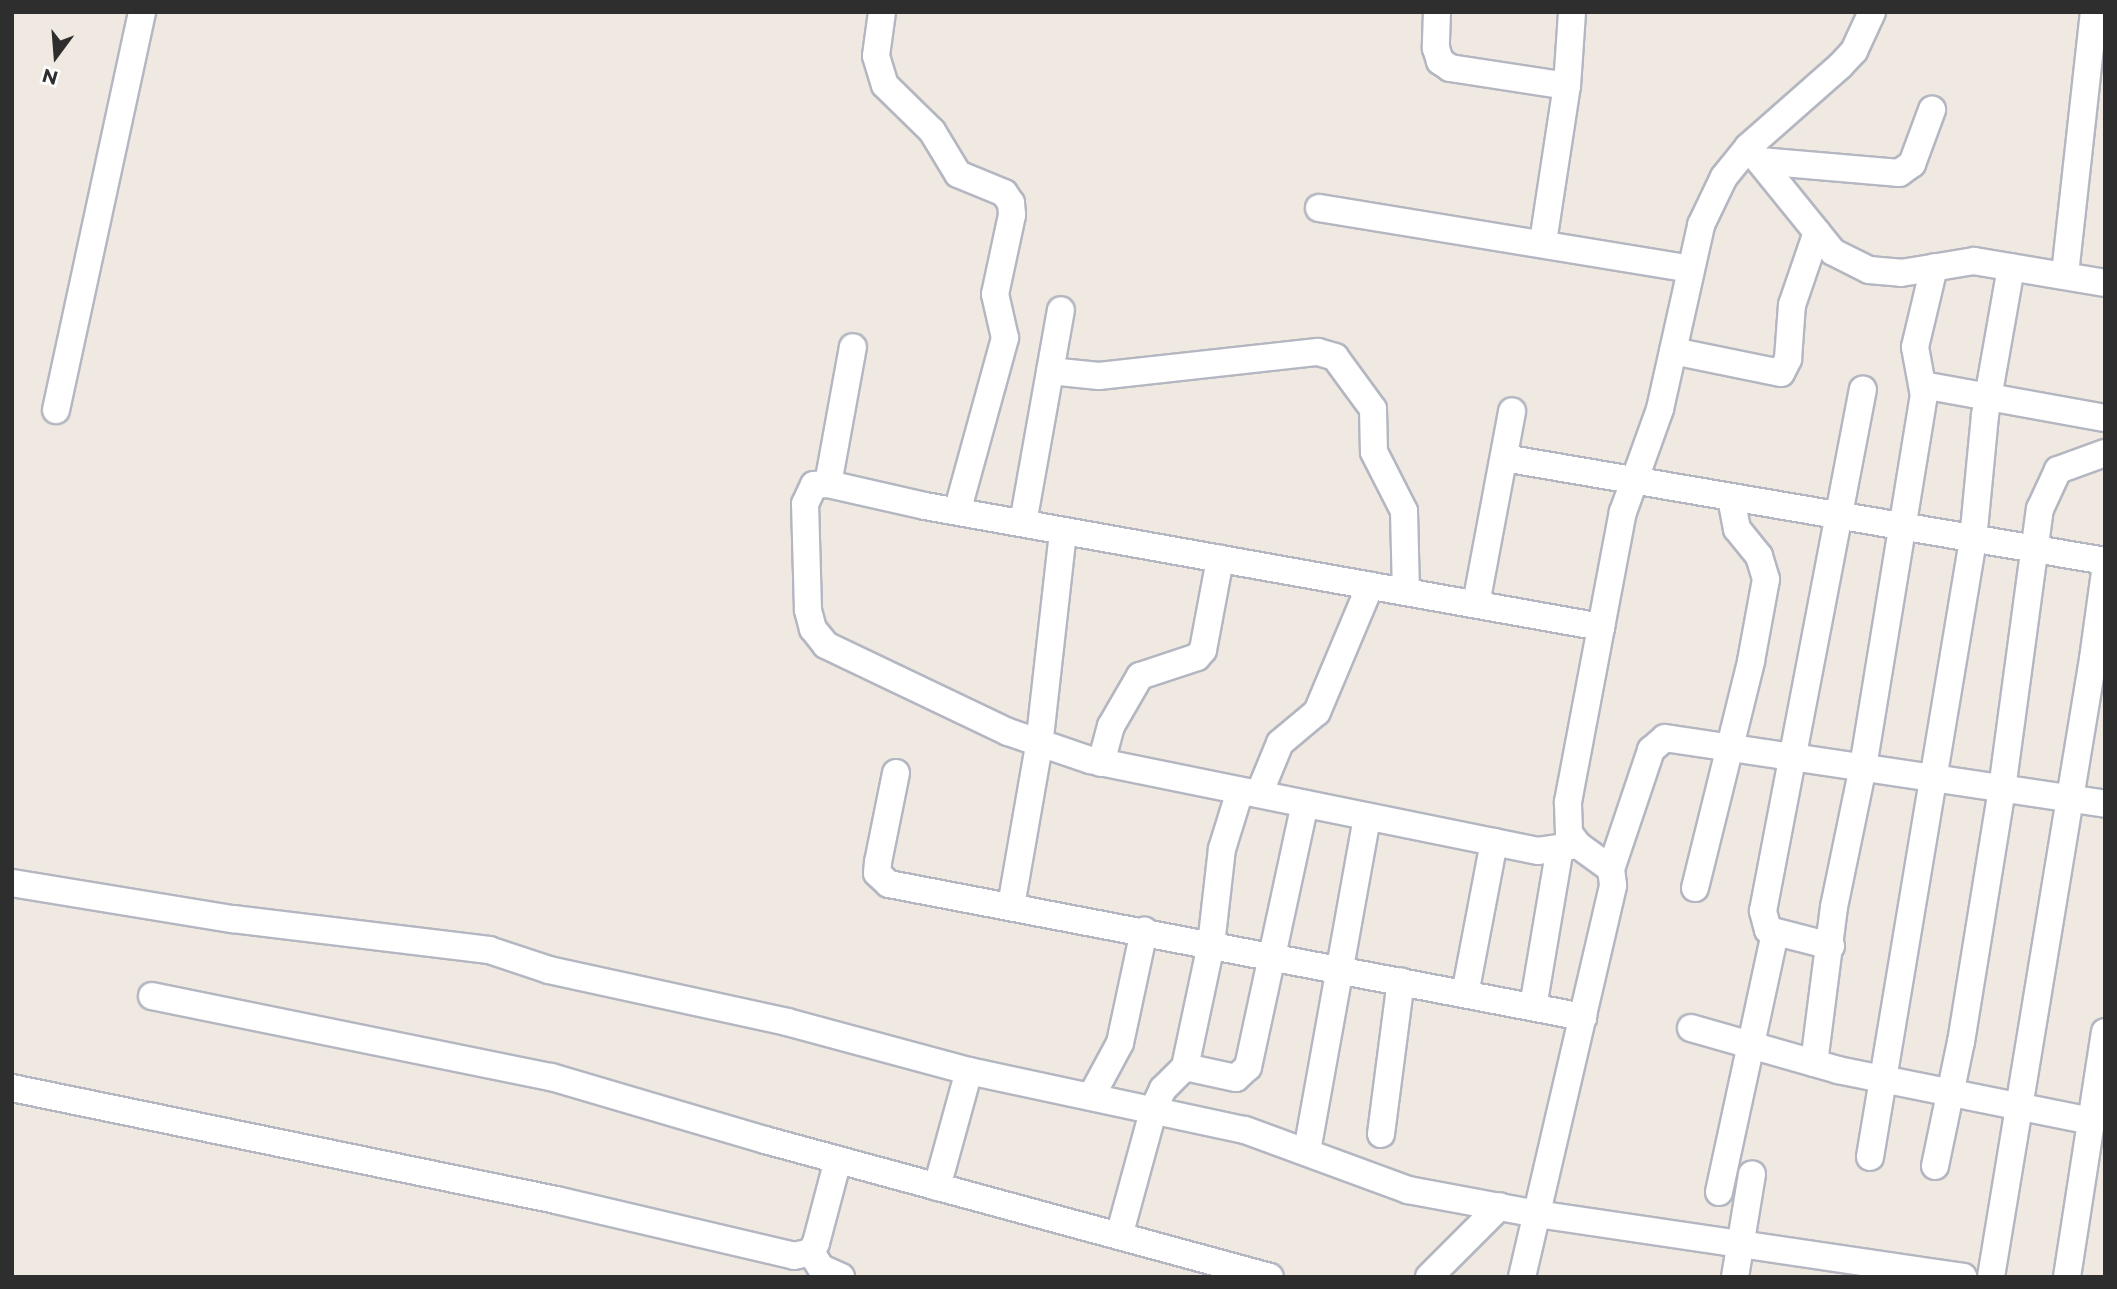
<!DOCTYPE html>
<html>
<head>
<meta charset="utf-8">
<style>
  body { margin:0 }
  #map { position:relative; width:2117px; height:1289px; overflow:hidden; background:#efe9e1; font-family:Montserrat,sans-serif }
  div>[style] { position:absolute }
  .roads { filter:drop-shadow(2px 0 #b4b7c1) drop-shadow(-2px 0 #b4b7c1) drop-shadow(0 2px #b4b7c1) drop-shadow(0 -2px #b4b7c1) }
  .minor>* { height:26px; margin:-13px; padding:0 13px; transform-origin:13px; border-radius:13px; background:#fff }
  span { translate:-50% -50%; white-space:nowrap; text-align:center; line-height:1.15; -webkit-text-stroke:5px #fff; paint-order:stroke }
  .frame { position:absolute; inset:0; border:14px solid #2e2e2e; pointer-events:none }
  .north { position:absolute; left:21px; top:21px; width:70px; height:70px; -webkit-text-stroke:5px #fff; paint-order:stroke; rotate:196deg; font-size:19px; font-weight:700; line-height:28px; text-align:center; color:#2e2e2e }
  .north::after { content:''; display:block; margin:auto; width:24px; height:32px; background:#2e2e2e; clip-path:polygon(50% 0,100% 100%,50% 72%,0 100%) }
</style>
</head>
<body>
<div id="map">
  <div class="roads">
    <div class="minor">
      <i style="left:882px;top:12px;width:44px;rotate:97.8deg"></i>
      <i style="left:876px;top:56px;width:30px;rotate:73deg"></i>
      <i style="left:885px;top:85px;width:66px;rotate:44.4deg"></i>
      <i style="left:932px;top:131px;width:50px;rotate:58.8deg"></i>
      <i style="left:958px;top:174px;width:50px;rotate:22.4deg"></i>
      <i style="left:1004px;top:193px;width:12px;rotate:55deg"></i>
      <i style="left:1011px;top:203px;width:12px;rotate:85deg"></i>
      <i style="left:1012px;top:215px;width:81px;rotate:102.1deg"></i>
      <i style="left:995px;top:294px;width:45px;rotate:77.2deg"></i>
      <i style="left:1005px;top:338px;width:180px;rotate:105.4deg"></i>
      <i style="left:1437px;top:12px;width:36px;rotate:92deg"></i>
      <i style="left:1436px;top:48px;width:14px;rotate:73deg"></i>
      <i style="left:1440px;top:61px;width:12px;rotate:35deg"></i>
      <i style="left:1450px;top:68px;width:118px;rotate:8.7deg"></i>
      <i style="left:1748px;top:147px;width:135px;rotate:51deg"></i>
      <i style="left:1833px;top:252px;width:40px;rotate:26.6deg"></i>
      <i style="left:1869px;top:270px;width:32px;rotate:5deg"></i>
      <i style="left:1901px;top:273px;width:74px;rotate:-9.3deg"></i>
      <i style="left:1974px;top:261px;width:133px;rotate:9.5deg"></i>
      <i style="left:1760px;top:161px;width:140px;rotate:4.9deg"></i>
      <i style="left:1899px;top:173px;width:16px;rotate:-35deg"></i>
      <i style="left:1912px;top:164px;width:58px;rotate:-69.7deg"></i>
      <i style="left:1319px;top:208px;width:376px;rotate:9.3deg"></i>
      <i style="left:1543px;top:242px;width:158px;rotate:-81.3deg"></i>
      <i style="left:1567px;top:86px;width:74px;rotate:-86.1deg"></i>
      <i style="left:2065px;top:274px;width:264px;rotate:-83.7deg"></i>
      <i style="left:1673px;top:351px;width:110px;rotate:11.5deg"></i>
      <i style="left:1781px;top:373px;width:16px;rotate:-63deg"></i>
      <i style="left:1788px;top:359px;width:54px;rotate:-85.8deg"></i>
      <i style="left:1792px;top:305px;width:77px;rotate:-71.1deg"></i>
      <i style="left:1050px;top:371px;width:49px;rotate:5.8deg"></i>
      <i style="left:1099px;top:376px;width:220px;rotate:-6.3deg"></i>
      <i style="left:1318px;top:352px;width:18px;rotate:16deg"></i>
      <i style="left:1335px;top:357px;width:64px;rotate:53.8deg"></i>
      <i style="left:1373px;top:409px;width:43px;rotate:88.7deg"></i>
      <i style="left:1374px;top:452px;width:66px;rotate:63deg"></i>
      <i style="left:1404px;top:511px;width:81px;rotate:88.6deg"></i>
      <i style="left:1923px;top:385px;width:185px;rotate:10.3deg"></i>
      <i style="left:56px;top:410px;width:407px;rotate:-77.8deg"></i>
      <i style="left:1504px;top:458px;width:610px;rotate:9.72deg"></i>
      <i style="left:828px;top:484px;width:139px;rotate:-79.7deg"></i>
      <i style="left:1023px;top:523px;width:216px;rotate:-79.9deg"></i>
      <i style="left:2105px;top:572px;width:88px;rotate:97.9deg"></i>
      <i style="left:2093px;top:659px;width:12px;rotate:9deg"></i>
      <i style="left:1476px;top:604px;width:196px;rotate:-79.4deg"></i>
      <i style="left:1101px;top:763px;width:38px;rotate:-75deg"></i>
      <i style="left:1111px;top:726px;width:58px;rotate:-59.9deg"></i>
      <i style="left:1140px;top:676px;width:60px;rotate:-18.4deg"></i>
      <i style="left:1197px;top:657px;width:9px;rotate:-49deg"></i>
      <i style="left:1203px;top:650px;width:93px;rotate:-79.4deg"></i>
      <i style="left:896px;top:773px;width:91px;rotate:101.4deg"></i>
      <i style="left:878px;top:862px;width:11px;rotate:95deg"></i>
      <i style="left:877px;top:873px;width:16px;rotate:43deg"></i>
      <i style="left:889px;top:884px;width:707px;rotate:10.85deg"></i>
      <i style="left:1259px;top:794px;width:55px;rotate:-67.6deg"></i>
      <i style="left:1280px;top:743px;width:48px;rotate:-40deg"></i>
      <i style="left:1317px;top:712px;width:137px;rotate:-67.2deg"></i>
      <i style="left:1578px;top:845px;width:40px;rotate:171.5deg"></i>
      <i style="left:1538px;top:851px;width:457px;rotate:-168.5deg"></i>
      <i style="left:1090px;top:760px;width:87px;rotate:-161.1deg"></i>
      <i style="left:1008px;top:732px;width:202px;rotate:-154.5deg"></i>
      <i style="left:826px;top:645px;width:21px;rotate:-129deg"></i>
      <i style="left:813px;top:629px;width:20px;rotate:-105deg"></i>
      <i style="left:808px;top:610px;width:106px;rotate:-91.6deg"></i>
      <i style="left:805px;top:504px;width:21px;rotate:-65deg"></i>
      <i style="left:814px;top:485px;width:14px;rotate:-4deg"></i>
      <i style="left:828px;top:484px;width:99px;rotate:12.8deg"></i>
      <i style="left:925px;top:506px;width:687px;rotate:10.15deg"></i>
      <i style="left:1611px;top:869px;width:126px;rotate:-71.4deg"></i>
      <i style="left:1651px;top:750px;width:18px;rotate:-41deg"></i>
      <i style="left:1665px;top:738px;width:445px;rotate:8.5deg"></i>
      <i style="left:12px;top:883px;width:224px;rotate:9.3deg"></i>
      <i style="left:233px;top:919px;width:258px;rotate:6.9deg"></i>
      <i style="left:489px;top:950px;width:63px;rotate:18.4deg"></i>
      <i style="left:549px;top:970px;width:244px;rotate:12.3deg"></i>
      <i style="left:787px;top:1022px;width:188px;rotate:15.1deg"></i>
      <i style="left:969px;top:1071px;width:282px;rotate:12.1deg"></i>
      <i style="left:1245px;top:1130px;width:174px;rotate:20.2deg"></i>
      <i style="left:1408px;top:1190px;width:131px;rotate:10.5deg"></i>
      <i style="left:1537px;top:1214px;width:431px;rotate:8.4deg"></i>
      <i style="left:1695px;top:888px;width:234px;rotate:-76.1deg"></i>
      <i style="left:1751px;top:661px;width:83px;rotate:-79.6deg"></i>
      <i style="left:1766px;top:579px;width:24px;rotate:-107deg"></i>
      <i style="left:1759px;top:556px;width:35px;rotate:-129deg"></i>
      <i style="left:1737px;top:529px;width:31px;rotate:-101deg"></i>
      <i style="left:1011px;top:906px;width:162px;rotate:-80.1deg"></i>
      <i style="left:1039px;top:746px;width:216px;rotate:-83.6deg"></i>
      <i style="left:1831px;top:946px;width:65px;rotate:-165.7deg"></i>
      <i style="left:1768px;top:930px;width:20px;rotate:-105deg"></i>
      <i style="left:1763px;top:911px;width:531px;rotate:-79.16deg"></i>
      <i style="left:1465px;top:994px;width:155px;rotate:-79.2deg"></i>
      <i style="left:152px;top:996px;width:407px;rotate:11.5deg"></i>
      <i style="left:551px;top:1077px;width:223px;rotate:16.4deg"></i>
      <i style="left:765px;top:1140px;width:523px;rotate:15.18deg"></i>
      <i style="left:1533px;top:1007px;width:161px;rotate:-80.4deg"></i>
      <i style="left:1691px;top:1028px;width:153px;rotate:15.9deg"></i>
      <i style="left:1838px;top:1070px;width:258px;rotate:11.4deg"></i>
      <i style="left:1814px;top:1063px;width:157px;rotate:-82.7deg"></i>
      <i style="left:1834px;top:907px;width:143px;rotate:-78.3deg"></i>
      <i style="left:1863px;top:767px;width:376px;rotate:-80.7deg"></i>
      <i style="left:1924px;top:396px;width:50px;rotate:-100.4deg"></i>
      <i style="left:1915px;top:347px;width:82px;rotate:-76.6deg"></i>
      <i style="left:1185px;top:1067px;width:52px;rotate:12.2deg"></i>
      <i style="left:1236px;top:1078px;width:16px;rotate:-43deg"></i>
      <i style="left:1248px;top:1067px;width:269px;rotate:-77.8deg"></i>
      <i style="left:12px;top:1088px;width:555px;rotate:11.63deg"></i>
      <i style="left:556px;top:1200px;width:244px;rotate:13.2deg"></i>
      <i style="left:794px;top:1256px;width:17px;rotate:-13deg"></i>
      <i style="left:811px;top:1252px;width:10px;rotate:-61deg"></i>
      <i style="left:816px;top:1243px;width:86px;rotate:-75.2deg"></i>
      <i style="left:1092px;top:1095px;width:59px;rotate:-61.7deg"></i>
      <i style="left:1120px;top:1043px;width:115px;rotate:-77.9deg"></i>
      <i style="left:1381px;top:1134px;width:154px;rotate:-82.6deg"></i>
      <i style="left:1307px;top:1151px;width:339px;rotate:-79.8deg"></i>
      <i style="left:1870px;top:1157px;width:626px;rotate:-80.52deg"></i>
      <i style="left:1973px;top:540px;width:126px;rotate:-84.5deg"></i>
      <i style="left:1985px;top:415px;width:150px;rotate:-80deg"></i>
      <i style="left:1935px;top:1166px;width:127px;rotate:-78.2deg"></i>
      <i style="left:1961px;top:1042px;width:256px;rotate:-80.8deg"></i>
      <i style="left:2002px;top:789px;width:283px;rotate:-82.3deg"></i>
      <i style="left:2040px;top:509px;width:43px;rotate:-65.2deg"></i>
      <i style="left:2058px;top:470px;width:50px;rotate:-19.9deg"></i>
      <i style="left:937px;top:1187px;width:120px;rotate:-74.6deg"></i>
      <i style="left:1719px;top:1192px;width:265px;rotate:-77.8deg"></i>
      <i style="left:1119px;top:1236px;width:133px;rotate:-74.7deg"></i>
      <i style="left:1154px;top:1108px;width:21px;rotate:-65deg"></i>
      <i style="left:1163px;top:1089px;width:31px;rotate:-45deg"></i>
      <i style="left:1185px;top:1067px;width:125px;rotate:-78deg"></i>
      <i style="left:1211px;top:945px;width:97px;rotate:-83.5deg"></i>
      <i style="left:1222px;top:849px;width:61px;rotate:-72.8deg"></i>
      <i style="left:811px;top:1252px;width:19px;rotate:58deg"></i>
      <i style="left:821px;top:1268px;width:22px;rotate:24deg"></i>
      <i style="left:1429px;top:1277px;width:100px;rotate:-45deg"></i>
      <i style="left:1522px;top:1277px;width:402px;rotate:-76.9deg"></i>
      <i style="left:1613px;top:885px;width:16px;rotate:-97deg"></i>
      <i style="left:1611px;top:869px;width:41px;rotate:-144deg"></i>
      <i style="left:1578px;top:845px;width:15px;rotate:-127deg"></i>
      <i style="left:1569px;top:833px;width:31px;rotate:-92deg"></i>
      <i style="left:1568px;top:802px;width:295px;rotate:-79.3deg"></i>
      <i style="left:1623px;top:512px;width:109px;rotate:-70.2deg"></i>
      <i style="left:1660px;top:409px;width:189px;rotate:-77.4deg"></i>
      <i style="left:1701px;top:225px;width:53px;rotate:-64.4deg"></i>
      <i style="left:1724px;top:177px;width:38px;rotate:-51deg"></i>
      <i style="left:1748px;top:147px;width:123px;rotate:-41.4deg"></i>
      <i style="left:1840px;top:66px;width:21px;rotate:-47deg"></i>
      <i style="left:1854px;top:51px;width:43px;rotate:-65.2deg"></i>
      <i style="left:1735px;top:1277px;width:104px;rotate:-80.6deg"></i>
      <i style="left:1991px;top:1277px;width:626px;rotate:-80.63deg"></i>
      <i style="left:2067px;top:1277px;width:248px;rotate:-81.2deg"></i>
    </div>
  </div>
  <div class="frame"></div>
  <div class="north">N</div>
</div>
</body>
</html>
